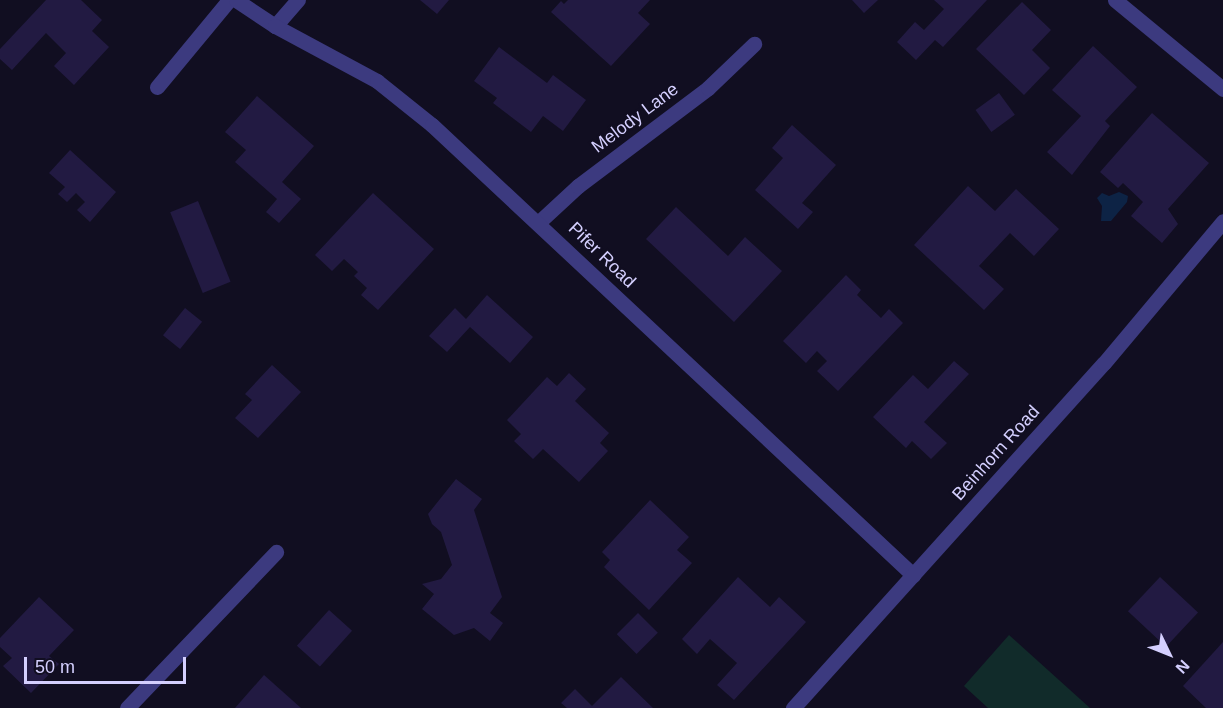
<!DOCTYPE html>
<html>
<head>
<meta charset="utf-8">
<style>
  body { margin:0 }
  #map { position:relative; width:1223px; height:708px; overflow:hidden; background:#110e21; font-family:Arial,sans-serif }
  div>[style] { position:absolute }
  .green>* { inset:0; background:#112b2a }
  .water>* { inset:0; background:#0d2345 }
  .building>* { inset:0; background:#221a42; transform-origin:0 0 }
  .minor>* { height:15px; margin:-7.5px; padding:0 7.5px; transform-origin:7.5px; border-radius:7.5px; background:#3c3a7f }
  .tertiary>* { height:15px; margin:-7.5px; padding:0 7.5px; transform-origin:7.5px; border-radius:7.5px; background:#3c3a7f }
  span { translate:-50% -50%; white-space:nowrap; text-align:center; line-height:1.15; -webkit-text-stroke:4.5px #110e21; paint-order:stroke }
  .street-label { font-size:18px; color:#d4cffe }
  .north { position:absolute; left:1139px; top:624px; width:60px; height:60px; -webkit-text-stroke:4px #110e21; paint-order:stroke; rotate:133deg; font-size:16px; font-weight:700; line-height:24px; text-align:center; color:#d4cffe }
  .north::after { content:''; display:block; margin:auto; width:21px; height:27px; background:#d4cffe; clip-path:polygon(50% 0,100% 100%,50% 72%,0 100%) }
  .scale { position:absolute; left:24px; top:657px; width:162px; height:27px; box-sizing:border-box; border:3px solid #d4cffe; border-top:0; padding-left:8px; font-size:18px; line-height:21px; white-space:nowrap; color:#d4cffe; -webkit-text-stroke:4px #110e21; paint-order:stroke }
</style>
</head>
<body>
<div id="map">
  <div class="green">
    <i style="clip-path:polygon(1009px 635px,1090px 708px,988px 708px,964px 686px)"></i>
  </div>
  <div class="water">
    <i style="clip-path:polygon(1119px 192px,1128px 196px,1127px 202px,1111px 221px,1101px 221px,1102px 206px,1097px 198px,1102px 193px,1109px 196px)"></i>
  </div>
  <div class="building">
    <i style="clip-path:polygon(46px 0,81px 0,102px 20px,92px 31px,109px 47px,74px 85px,54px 66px,66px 53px,46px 33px,12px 70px,0 59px,0 49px)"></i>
    <i style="clip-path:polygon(420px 0,449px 0,437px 14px)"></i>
    <i style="clip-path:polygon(568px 0,650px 0,638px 13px,650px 24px,611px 66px,551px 12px,561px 1px,564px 4px)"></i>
    <i style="clip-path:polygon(852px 0,878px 0,864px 13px)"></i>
    <i style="clip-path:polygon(934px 0,987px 0,943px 47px,935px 40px,916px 60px,897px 42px,915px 22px,924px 30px,944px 9px)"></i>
    <i style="clip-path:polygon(1022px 2px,1051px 30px,1032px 50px,1050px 68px,1024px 95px,976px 49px)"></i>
    <i style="clip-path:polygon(1093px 46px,1137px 87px,1105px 121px,1110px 126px,1072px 175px,1047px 152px,1081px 116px,1052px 90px)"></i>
    <i style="clip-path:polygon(499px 47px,547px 83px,553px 75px,586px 100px,563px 131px,543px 116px,531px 132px,493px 103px,497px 98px,474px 81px)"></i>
    <i style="left:999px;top:93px;width:27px;height:29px;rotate:54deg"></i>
    <i style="clip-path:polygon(257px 96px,314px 146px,282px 182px,301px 199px,279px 223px,266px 212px,277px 199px,235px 162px,246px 150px,225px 132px)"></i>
    <i style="clip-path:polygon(1152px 113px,1209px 163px,1168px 209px,1178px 224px,1162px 243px,1131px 216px,1143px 202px,1123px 183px,1118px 188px,1100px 172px)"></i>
    <i style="clip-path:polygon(792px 125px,836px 165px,802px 203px,813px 212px,798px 229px,755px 190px,783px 158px,772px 148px)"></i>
    <i style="clip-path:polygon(70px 150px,116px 192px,90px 222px,77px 210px,85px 202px,76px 193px,67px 202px,58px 194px,65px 187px,49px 173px)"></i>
    <i style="clip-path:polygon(968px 186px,995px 211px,1016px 189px,1059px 229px,1034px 256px,1010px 233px,979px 266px,1004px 289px,984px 310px,914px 245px)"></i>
    <i style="clip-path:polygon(373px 193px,434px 249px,378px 310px,361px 295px,367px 288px,354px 276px,358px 272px,344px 259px,332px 271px,315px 255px)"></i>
    <i style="left:198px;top:201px;width:87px;height:30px;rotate:68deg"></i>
    <i style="clip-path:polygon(676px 207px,728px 256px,745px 237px,782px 271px,734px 322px,646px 239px)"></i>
    <i style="clip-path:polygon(846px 275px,861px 290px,857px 295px,881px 318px,889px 309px,903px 323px,838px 391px,817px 371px,827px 361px,817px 351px,806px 363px,783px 341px)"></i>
    <i style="clip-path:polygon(487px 295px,533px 337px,510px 363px,470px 327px,447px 352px,429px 336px,455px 308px,466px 319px)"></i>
    <i style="left:185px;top:308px;width:22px;height:35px;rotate:39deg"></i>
    <i style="clip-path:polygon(954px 361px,969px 374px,924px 422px,947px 443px,931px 459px,912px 441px,906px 448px,873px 417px,913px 375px,928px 389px)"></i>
    <i style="clip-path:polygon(272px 365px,301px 392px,258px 438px,235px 418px,252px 400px,245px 394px)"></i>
    <i style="clip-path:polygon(569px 373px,586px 389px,575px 401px,609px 433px,600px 443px,608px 451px,579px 482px,543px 449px,533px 459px,514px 441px,521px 434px,507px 420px,547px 377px,557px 386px)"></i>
    <i style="clip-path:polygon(456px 479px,482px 499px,474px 510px,502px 597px,490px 613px,503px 623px,490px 641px,474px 628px,454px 635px,422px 609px,434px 594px,422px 584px,441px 579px,452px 565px,441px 532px,432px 524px,428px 514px)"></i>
    <i style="clip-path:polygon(650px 500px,689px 537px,677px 550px,692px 563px,649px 610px,604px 567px,610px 560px,602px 552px)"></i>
    <i style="clip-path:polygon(738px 577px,770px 607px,779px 597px,806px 622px,734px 700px,717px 685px,737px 663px,710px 639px,697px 654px,682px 639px)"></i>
    <i style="left:1160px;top:577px;width:52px;height:47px;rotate:43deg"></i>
    <i style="clip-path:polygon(39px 597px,74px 630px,49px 656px,59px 664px,31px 693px,3px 666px,12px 658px,0 647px,0 638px)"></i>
    <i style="left:329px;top:610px;width:31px;height:48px;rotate:42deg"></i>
    <i style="left:638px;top:613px;width:28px;height:30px;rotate:45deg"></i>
    <i style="clip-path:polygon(1223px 642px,1223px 708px,1206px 708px,1183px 686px)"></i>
    <i style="clip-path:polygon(264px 675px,301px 708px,235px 708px)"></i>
    <i style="clip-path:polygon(621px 677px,653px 708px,567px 708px,561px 703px,575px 689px,592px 706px)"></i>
  </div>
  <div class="minor">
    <i style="left:1115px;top:0;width:140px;rotate:39.5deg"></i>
    <i style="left:275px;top:26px;width:35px;rotate:-49deg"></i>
    <i style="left:157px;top:87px;width:113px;rotate:-50.4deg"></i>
    <i style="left:539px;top:222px;width:53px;rotate:-42.7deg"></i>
    <i style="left:578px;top:186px;width:163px;rotate:-37deg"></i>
    <i style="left:708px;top:88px;width:64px;rotate:-43.7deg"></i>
    <i style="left:127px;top:708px;width:216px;rotate:-46.3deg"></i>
  </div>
  <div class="tertiary">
    <i style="left:236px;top:0;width:47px;rotate:33.7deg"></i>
    <i style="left:275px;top:26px;width:116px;rotate:28.3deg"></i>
    <i style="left:377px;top:81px;width:70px;rotate:38.7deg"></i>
    <i style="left:432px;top:125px;width:659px;rotate:43.09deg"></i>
    <i style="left:793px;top:708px;width:464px;rotate:-48deg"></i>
    <i style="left:1104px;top:363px;width:185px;rotate:-50deg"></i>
  </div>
  <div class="street-label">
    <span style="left:635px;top:118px;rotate:-37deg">Melody Lane</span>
    <span style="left:602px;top:255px;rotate:44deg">Pifer Road</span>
    <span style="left:996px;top:453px;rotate:-48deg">Beinhorn Road</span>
  </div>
  <div class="north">N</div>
  <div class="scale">50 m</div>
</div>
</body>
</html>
